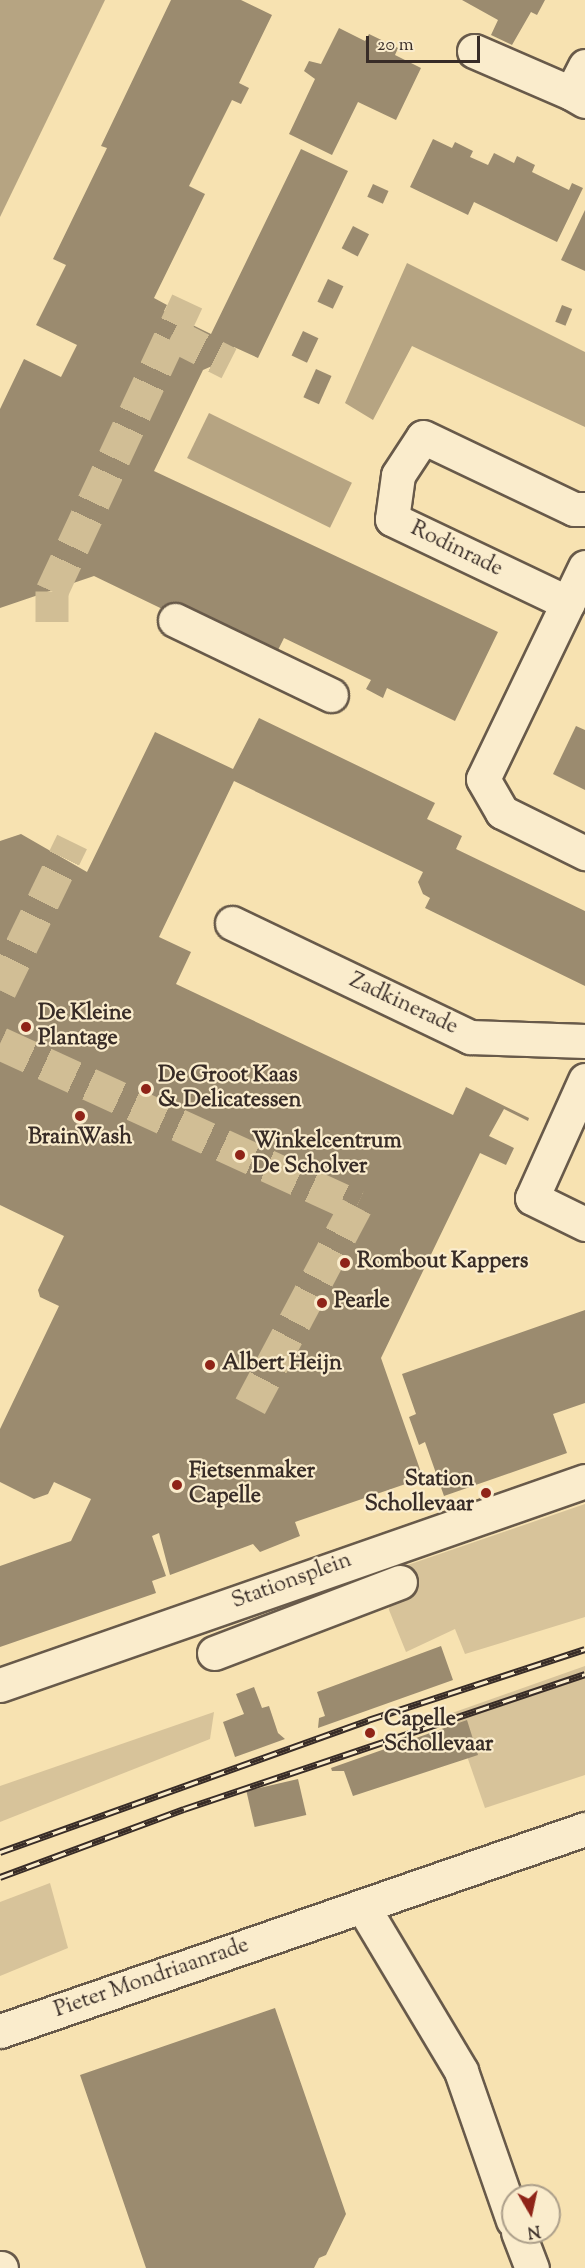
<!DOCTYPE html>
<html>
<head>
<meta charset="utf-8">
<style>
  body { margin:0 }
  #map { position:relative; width:585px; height:2268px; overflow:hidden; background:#f7e2b1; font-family:"Sorts Mill Goudy",serif }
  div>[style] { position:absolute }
  .green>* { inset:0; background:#d7c39a }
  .water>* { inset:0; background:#b6a482; transform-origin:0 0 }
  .building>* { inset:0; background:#9b8b6f; transform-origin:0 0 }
  .street-tunnel>* { height:33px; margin-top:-16.5px; transform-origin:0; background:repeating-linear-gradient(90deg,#d1be95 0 33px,transparent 0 49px) }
  .roads { filter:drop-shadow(2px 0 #685a4a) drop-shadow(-2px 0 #685a4a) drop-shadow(0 2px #685a4a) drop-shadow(0 -2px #685a4a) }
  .street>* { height:33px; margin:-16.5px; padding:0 16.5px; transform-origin:16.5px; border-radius:16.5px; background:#faeccc }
  .secondary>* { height:33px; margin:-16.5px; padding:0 16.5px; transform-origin:16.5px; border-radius:16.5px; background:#faeccc }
  .rail>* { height:7px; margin-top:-3.5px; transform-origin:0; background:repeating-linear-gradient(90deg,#faeccc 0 14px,#382c27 0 28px); box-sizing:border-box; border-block:2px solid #382c27 }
  .dots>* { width:16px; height:16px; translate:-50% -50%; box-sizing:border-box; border:3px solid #faeccc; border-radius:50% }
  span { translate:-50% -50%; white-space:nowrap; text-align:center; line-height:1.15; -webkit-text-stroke:4.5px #faeccc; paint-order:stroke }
  .street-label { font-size:22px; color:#382c27 }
  .poi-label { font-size:22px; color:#382c27; font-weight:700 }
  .left { translate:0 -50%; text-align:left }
  .right { translate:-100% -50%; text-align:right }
  .north { position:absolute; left:501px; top:2184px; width:60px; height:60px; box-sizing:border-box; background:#faeccc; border:2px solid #ac9f8a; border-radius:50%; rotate:171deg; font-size:16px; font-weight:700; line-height:24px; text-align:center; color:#382c27 }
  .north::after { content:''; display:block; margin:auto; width:21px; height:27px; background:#8f2418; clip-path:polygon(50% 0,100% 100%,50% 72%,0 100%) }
  .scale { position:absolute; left:366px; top:36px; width:114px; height:27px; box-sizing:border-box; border:3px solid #382c27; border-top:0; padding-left:8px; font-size:18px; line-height:21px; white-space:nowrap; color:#382c27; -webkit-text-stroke:4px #faeccc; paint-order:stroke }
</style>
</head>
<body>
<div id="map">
  <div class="green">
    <i style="clip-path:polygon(585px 1504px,585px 1617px,465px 1654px,455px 1629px,406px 1652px,389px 1610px,396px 1569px)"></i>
    <i style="clip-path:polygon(585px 1666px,585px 1775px,485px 1808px,452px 1713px)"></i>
    <i style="clip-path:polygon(214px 1712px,210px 1739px,0 1822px,0 1786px)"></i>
    <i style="clip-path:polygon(50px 1883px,68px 1948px,0 1976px,0 1902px)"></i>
  </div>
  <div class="water">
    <i style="clip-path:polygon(0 0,105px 0,0 217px)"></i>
    <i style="clip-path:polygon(407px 263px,585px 352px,585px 427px,412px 346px,373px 420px,345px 403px)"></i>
    <i style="left:209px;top:413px;width:159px;height:50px;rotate:26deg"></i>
  </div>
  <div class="building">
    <i style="clip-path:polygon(171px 0,241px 0,272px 15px,239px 83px,249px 88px,241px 104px,232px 100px,189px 186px,205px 194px,154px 298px,167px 305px,164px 311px,211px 334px,301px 149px,348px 171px,258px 358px,234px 347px,222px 372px,212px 366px,203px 370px,154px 471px,498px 632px,455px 721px,387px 688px,383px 698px,366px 689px,371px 680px,284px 638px,277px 652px,239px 646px,94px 576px,0 608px,0 409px,24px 359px,61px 377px,77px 345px,36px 325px,66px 265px,53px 259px,107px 148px,101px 146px)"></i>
    <i style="clip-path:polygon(462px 0,545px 0,537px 15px,531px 12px,512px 45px,491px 35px,498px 20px)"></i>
    <i style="clip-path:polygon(339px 28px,365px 41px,369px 34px,398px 48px,395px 55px,421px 68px,396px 120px,358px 102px,332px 155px,289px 134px,315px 79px,304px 71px,309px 61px,321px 64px)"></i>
    <i style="clip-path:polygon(433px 139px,452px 148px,455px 142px,473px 151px,470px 157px,488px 165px,494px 153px,514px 163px,517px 156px,535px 165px,532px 172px,569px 190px,572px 183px,583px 188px,557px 242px,474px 202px,468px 215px,410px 187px)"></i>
    <i style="left:373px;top:184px;width:17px;height:14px;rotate:24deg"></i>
    <i style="clip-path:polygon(585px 210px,585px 271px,561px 260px)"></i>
    <i style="left:353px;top:226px;width:18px;height:25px;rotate:27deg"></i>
    <i style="left:328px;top:279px;width:17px;height:25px;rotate:25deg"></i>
    <i style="left:562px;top:305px;width:11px;height:18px;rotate:22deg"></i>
    <i style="left:303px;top:331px;width:17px;height:27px;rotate:25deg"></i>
    <i style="left:316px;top:369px;width:17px;height:31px;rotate:24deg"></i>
    <i style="clip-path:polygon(259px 718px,435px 803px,427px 819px,462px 836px,456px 849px,585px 911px,585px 986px,425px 908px,430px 898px,423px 894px,418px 882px,423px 872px,234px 781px,159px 937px,191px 952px,176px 984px,453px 1115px,466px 1087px,529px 1118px,528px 1121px,504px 1109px,489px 1136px,514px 1148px,506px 1165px,480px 1153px,381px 1358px,423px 1478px,295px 1522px,300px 1536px,260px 1552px,253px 1544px,170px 1575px,159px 1533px,152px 1536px,166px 1576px,152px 1581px,156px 1593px,0 1647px,0 1566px,71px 1541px,91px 1499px,54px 1482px,48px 1494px,34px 1499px,0 1482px,0 1429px,59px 1306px,40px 1297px,38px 1290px,64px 1236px,0 1205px,0 841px,21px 834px,87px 872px,155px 732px,233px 769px)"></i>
    <i style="clip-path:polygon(576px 726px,585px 730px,585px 790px,553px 774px)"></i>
    <i style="clip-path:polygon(585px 1310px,585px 1403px,553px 1414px,567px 1453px,444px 1496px,425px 1442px,419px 1445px,409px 1417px,416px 1414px,402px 1374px)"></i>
    <i style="clip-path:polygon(441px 1646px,453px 1680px,318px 1728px,319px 1718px,325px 1716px,317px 1692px)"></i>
    <i style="clip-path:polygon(254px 1687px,262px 1708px,269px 1706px,278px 1733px,285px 1739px,235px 1757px,223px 1722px,244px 1714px,236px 1694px)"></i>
    <i style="clip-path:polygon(467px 1720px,478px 1755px,353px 1796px,344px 1771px,332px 1771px,331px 1768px)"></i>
    <i style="left:298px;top:1779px;width:37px;height:53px;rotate:77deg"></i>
    <i style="clip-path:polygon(275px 2008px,346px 2214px,326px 2255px,319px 2258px,314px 2268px,146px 2268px,80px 2075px)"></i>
  </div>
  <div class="street-tunnel">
    <i style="left:172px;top:334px;width:64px;rotate:27deg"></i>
    <i style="left:52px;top:622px;width:31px;rotate:-90deg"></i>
    <i style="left:52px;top:591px;width:320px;rotate:-65deg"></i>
    <i style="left:0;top:990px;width:165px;rotate:-64.1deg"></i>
    <i style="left:0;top:1043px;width:392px;rotate:24.6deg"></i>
    <i style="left:356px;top:1206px;width:226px;rotate:117.9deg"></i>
  </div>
  <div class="roads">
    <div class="street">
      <i style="left:474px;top:51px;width:106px;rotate:23.4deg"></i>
      <i style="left:585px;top:66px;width:30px;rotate:117deg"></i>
      <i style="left:571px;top:93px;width:16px;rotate:30deg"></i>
      <i style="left:585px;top:567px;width:235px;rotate:115.7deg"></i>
      <i style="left:483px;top:779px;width:38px;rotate:60deg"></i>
      <i style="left:502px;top:812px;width:93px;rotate:26.3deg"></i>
      <i style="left:568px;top:603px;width:195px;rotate:-154.5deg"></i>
      <i style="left:392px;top:519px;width:44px;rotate:-82.2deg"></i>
      <i style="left:398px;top:475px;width:45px;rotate:-56.7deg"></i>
      <i style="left:423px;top:437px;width:167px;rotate:25.5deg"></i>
      <i style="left:574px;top:509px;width:11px"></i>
      <i style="left:175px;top:620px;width:173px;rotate:25.7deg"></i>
      <i style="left:232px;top:923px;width:264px;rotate:25.6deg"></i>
      <i style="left:470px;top:1037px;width:115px;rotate:2deg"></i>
      <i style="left:585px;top:1080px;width:129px;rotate:114.2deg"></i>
      <i style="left:532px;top:1198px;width:59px;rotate:26.1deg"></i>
      <i style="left:214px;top:1653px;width:199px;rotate:-20.9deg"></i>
      <i style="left:363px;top:1907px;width:191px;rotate:59.1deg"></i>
      <i style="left:461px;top:2071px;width:158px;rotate:70.8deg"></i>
      <i style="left:0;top:2031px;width:619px;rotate:-19.05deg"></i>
      <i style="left:518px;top:2232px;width:39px;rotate:69deg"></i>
      <i style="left:0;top:2268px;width:1px"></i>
    </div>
    <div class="secondary">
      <i style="left:0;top:1685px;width:620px;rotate:-19.22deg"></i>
    </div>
  </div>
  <div class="rail">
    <i style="left:0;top:1852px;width:391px;rotate:-19.7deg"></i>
    <i style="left:368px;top:1720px;width:228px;rotate:-18.1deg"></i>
    <i style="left:0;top:1877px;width:196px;rotate:-20.3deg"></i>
    <i style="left:184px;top:1809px;width:423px;rotate:-18.6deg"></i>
  </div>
  <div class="dots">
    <i style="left:26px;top:1027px;background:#8f2418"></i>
    <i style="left:146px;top:1089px;background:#8f2418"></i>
    <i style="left:80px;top:1116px;background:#8f2418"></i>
    <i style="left:240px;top:1155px;background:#8f2418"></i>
    <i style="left:345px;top:1263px;background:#8f2418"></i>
    <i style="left:322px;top:1303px;background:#8f2418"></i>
    <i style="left:210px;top:1365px;background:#8f2418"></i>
    <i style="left:177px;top:1485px;background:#8f2418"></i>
    <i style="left:486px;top:1493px;background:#8f2418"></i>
    <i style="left:370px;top:1733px;background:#8f2418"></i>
  </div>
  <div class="street-label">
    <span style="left:456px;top:550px;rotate:26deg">Rodinrade</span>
    <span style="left:403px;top:1005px;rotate:25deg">Zadkinerade</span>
    <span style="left:292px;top:1582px;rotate:-20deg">Stationsplein</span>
    <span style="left:152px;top:1979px;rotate:-19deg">Pieter Mondriaanrade</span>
  </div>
  <div class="poi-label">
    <span class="left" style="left:38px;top:1027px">De Kleine<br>Plantage</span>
    <span class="left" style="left:158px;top:1089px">De Groot Kaas<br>&amp; Delicatessen</span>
    <span style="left:80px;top:1139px">BrainWash</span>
    <span class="left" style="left:252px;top:1155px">Winkelcentrum<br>De Scholver</span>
    <span class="left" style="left:357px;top:1263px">Rombout Kappers</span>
    <span class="left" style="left:334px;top:1303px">Pearle</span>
    <span class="left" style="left:222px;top:1365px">Albert Heijn</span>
    <span class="left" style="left:189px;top:1485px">Fietsenmaker<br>Capelle</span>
    <span class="right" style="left:474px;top:1493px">Station<br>Schollevaar</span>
    <span class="left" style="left:384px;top:1733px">Capelle<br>Schollevaar</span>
  </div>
  <div class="north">N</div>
  <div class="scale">20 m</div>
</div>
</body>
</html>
